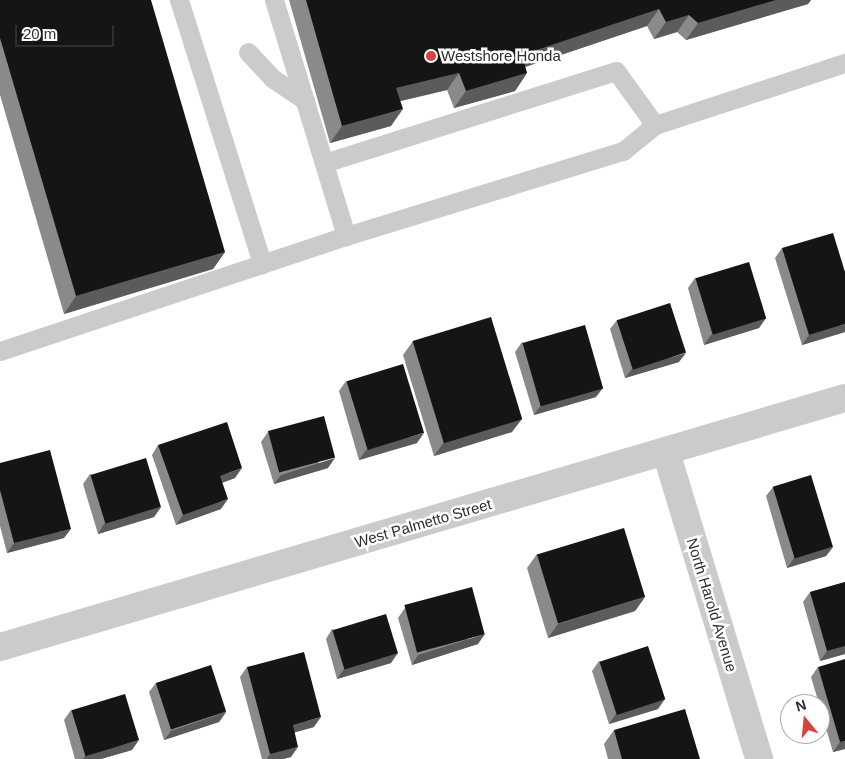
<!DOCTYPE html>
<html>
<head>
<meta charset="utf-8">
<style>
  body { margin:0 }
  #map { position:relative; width:845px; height:759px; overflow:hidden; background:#fff; font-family:Helvetica,sans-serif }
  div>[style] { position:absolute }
  .lane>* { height:19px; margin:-9.5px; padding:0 9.5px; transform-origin:9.5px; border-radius:9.5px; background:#cbcbcb }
  .street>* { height:28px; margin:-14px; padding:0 14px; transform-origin:14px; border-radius:14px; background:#cbcbcb }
  .wall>* { inset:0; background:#8a8a8a }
  .shaded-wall>* { inset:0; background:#5b5b5b }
  .building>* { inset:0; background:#151515; transform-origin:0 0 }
  .dots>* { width:14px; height:14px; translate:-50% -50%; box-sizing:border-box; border:2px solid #fff; border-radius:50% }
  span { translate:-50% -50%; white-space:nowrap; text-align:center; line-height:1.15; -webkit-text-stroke:5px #fff; paint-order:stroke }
  .poi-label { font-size:15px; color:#2e2e2e }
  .left { translate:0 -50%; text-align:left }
  .street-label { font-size:15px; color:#2e2e2e }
  .north { position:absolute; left:780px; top:694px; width:50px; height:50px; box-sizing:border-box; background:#fff; border:1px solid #ababab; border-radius:50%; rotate:343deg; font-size:14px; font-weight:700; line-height:20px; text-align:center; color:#2e2e2e }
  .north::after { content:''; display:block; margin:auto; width:18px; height:22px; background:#d6423e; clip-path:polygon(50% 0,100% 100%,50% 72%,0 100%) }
  .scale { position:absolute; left:15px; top:25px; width:99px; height:22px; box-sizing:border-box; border:2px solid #2e2e2e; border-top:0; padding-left:6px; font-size:15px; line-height:18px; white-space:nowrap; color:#2e2e2e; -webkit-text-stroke:4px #fff; paint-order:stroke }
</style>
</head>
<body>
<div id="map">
  <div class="lane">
    <i style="left:179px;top:0;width:277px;rotate:72.5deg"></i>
    <i style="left:274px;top:0;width:247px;rotate:73deg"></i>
    <i style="left:248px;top:52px;width:35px;rotate:47deg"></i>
    <i style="left:272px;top:78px;width:40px;rotate:34deg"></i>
    <i style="left:324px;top:163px;width:306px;rotate:-17.5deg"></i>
    <i style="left:616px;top:71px;width:67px;rotate:54.2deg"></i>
    <i style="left:0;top:351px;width:365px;rotate:-18.4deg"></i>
    <i style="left:346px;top:236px;width:290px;rotate:-17.1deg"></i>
    <i style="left:623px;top:151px;width:41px;rotate:-39.1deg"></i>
    <i style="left:655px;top:125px;width:200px;rotate:-18.1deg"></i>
  </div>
  <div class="street">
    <i style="left:666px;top:452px;width:321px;rotate:73.1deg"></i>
    <i style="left:0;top:647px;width:881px;rotate:-16.42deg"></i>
  </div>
  <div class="wall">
    <i style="clip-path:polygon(0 0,225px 252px,213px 269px,64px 314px,0 95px)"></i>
    <i style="clip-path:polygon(289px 0,811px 0,808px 4px,686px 40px,677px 32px,654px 39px,647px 26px,525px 67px,527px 73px,515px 91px,454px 108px,447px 90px,400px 101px,391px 126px,330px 143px)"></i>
    <i style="clip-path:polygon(782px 248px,845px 332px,802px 345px,775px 258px)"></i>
    <i style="clip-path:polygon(695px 278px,766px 318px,759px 328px,704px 345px,688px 288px)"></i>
    <i style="clip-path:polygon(617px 320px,679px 362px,625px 378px,610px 329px)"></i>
    <i style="clip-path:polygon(413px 341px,512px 432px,434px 456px,403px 355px)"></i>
    <i style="clip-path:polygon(522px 342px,596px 397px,534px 415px,515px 352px)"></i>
    <i style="clip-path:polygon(346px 381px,417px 443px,359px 460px,339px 391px)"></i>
    <i style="clip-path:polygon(268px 432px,328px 468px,274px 484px,261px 442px)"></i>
    <i style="clip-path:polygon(158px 445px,235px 478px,222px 483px,221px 509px,176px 525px,152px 455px)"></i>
    <i style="clip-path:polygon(0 463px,64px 538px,7px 553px,0 526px)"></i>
    <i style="clip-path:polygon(90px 474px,161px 507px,154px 517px,98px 534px,83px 484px)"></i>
    <i style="clip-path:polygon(773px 487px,833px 547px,826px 556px,787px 568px,766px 496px)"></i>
    <i style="clip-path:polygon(537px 554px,645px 597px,635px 611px,548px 638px,527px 568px)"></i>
    <i style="clip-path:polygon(845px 582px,845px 654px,820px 661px,803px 602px,810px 592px)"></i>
    <i style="clip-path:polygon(405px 608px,478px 644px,412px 665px,398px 618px)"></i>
    <i style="clip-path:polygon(332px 629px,391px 663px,337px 679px,326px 639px)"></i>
    <i style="clip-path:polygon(599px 661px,658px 709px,609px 724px,592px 671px)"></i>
    <i style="clip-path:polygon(247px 667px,314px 727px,295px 732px,291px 757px,283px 759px,262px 759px,240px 677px)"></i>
    <i style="clip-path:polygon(818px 667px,845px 749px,833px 752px,820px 708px,820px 704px,819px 704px,811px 677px)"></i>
    <i style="clip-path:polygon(156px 683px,226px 712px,219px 722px,164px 740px,149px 692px)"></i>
    <i style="clip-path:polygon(71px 710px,132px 750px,101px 759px,75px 759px,64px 720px)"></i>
    <i style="clip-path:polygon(614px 730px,700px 759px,608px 759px,604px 744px)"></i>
  </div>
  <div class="shaded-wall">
    <i style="clip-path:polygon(776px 0,811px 0,808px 4px,686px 40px,698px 23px)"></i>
    <i style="clip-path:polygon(659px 9px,647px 26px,510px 72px,522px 55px)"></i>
    <i style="clip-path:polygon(689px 15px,677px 32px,654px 39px,666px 22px)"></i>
    <i style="clip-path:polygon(459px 73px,447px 90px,384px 105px,396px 88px)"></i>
    <i style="clip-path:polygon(527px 73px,515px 91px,454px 108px,466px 91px)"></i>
    <i style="clip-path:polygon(403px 109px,391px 126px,330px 143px,342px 126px)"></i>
    <i style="clip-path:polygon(225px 252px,213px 269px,64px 314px,76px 296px)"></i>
    <i style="clip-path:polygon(766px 318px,759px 328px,704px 345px,711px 335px)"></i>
    <i style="clip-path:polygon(845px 324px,845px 332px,802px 345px,809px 335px)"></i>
    <i style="clip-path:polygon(686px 353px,679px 362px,625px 378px,632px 369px)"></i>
    <i style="clip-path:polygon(603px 388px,596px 397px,534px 415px,541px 405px)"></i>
    <i style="clip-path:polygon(522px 419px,512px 432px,434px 456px,444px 442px)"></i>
    <i style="clip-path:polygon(424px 433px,417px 443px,359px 460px,366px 450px)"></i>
    <i style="clip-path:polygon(335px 458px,328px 468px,274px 484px,281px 475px)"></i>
    <i style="clip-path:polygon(242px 468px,235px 478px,213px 486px,220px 476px)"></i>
    <i style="clip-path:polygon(228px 499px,221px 509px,176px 525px,183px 515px)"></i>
    <i style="clip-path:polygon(161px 507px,154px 517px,98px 534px,104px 524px)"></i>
    <i style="clip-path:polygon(71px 529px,64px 538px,7px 553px,14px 543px)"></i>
    <i style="clip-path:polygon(833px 547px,826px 556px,787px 568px,794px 558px)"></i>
    <i style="clip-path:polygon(645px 597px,635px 611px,548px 638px,558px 624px)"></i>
    <i style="clip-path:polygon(485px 634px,478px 644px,412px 665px,418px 655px)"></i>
    <i style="clip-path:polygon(845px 646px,845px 654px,820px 661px,827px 651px)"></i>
    <i style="clip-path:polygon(398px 653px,391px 663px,337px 679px,344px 669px)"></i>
    <i style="clip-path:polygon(665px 699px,658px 709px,609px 724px,616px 714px)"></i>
    <i style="clip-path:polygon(226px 712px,219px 722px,164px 740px,171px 731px)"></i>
    <i style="clip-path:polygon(321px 717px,314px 727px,286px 735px,293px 725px)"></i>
    <i style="clip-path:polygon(139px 740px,132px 750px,101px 759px,83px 759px,85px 756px)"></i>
    <i style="clip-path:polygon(845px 741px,845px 749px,833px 752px,840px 742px)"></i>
    <i style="clip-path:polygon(298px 747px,291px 757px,283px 759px,267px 759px,270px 754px)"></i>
  </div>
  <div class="building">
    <i style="clip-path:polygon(0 0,151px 0,225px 252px,76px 296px,0 38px)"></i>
    <i style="clip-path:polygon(306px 0,776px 0,698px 23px,689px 15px,666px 22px,659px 9px,522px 55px,527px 73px,466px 91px,459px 73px,396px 88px,403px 109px,342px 126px)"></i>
    <i style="clip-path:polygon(833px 233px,845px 272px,845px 324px,809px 335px,782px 248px)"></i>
    <i style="left:749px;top:262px;width:59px;height:56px;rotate:73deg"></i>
    <i style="left:670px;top:303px;width:52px;height:56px;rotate:72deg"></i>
    <i style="left:491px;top:317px;width:107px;height:82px;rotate:73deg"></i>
    <i style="left:585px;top:325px;width:66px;height:65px;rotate:74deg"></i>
    <i style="left:403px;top:364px;width:72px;height:59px;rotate:73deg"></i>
    <i style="left:324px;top:416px;width:43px;height:58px;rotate:75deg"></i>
    <i style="clip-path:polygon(227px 422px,242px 468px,220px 476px,228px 499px,183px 515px,158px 445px)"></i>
    <i style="clip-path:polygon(50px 450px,71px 529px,14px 543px,0 490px,0 463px)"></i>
    <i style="left:146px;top:458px;width:51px;height:58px;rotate:73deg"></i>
    <i style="left:811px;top:475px;width:75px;height:40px;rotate:73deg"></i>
    <i style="left:624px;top:528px;width:72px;height:91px;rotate:73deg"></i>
    <i style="clip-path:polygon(845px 582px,845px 646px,827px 651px,810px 592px)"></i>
    <i style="left:472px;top:587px;width:49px;height:70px;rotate:75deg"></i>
    <i style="left:386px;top:614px;width:41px;height:56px;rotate:73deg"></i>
    <i style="left:648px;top:646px;width:56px;height:51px;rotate:72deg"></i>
    <i style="clip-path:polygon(304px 652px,321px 717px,293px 725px,298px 747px,270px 754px,247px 667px)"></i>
    <i style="clip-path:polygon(845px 659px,845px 741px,840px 742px,818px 667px)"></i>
    <i style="left:211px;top:665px;width:49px;height:58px;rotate:72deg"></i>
    <i style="left:125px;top:694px;width:48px;height:56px;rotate:73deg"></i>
    <i style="clip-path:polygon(685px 709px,700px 759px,622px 759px,614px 730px)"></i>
  </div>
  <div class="dots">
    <i style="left:431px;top:56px;background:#d6423e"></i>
  </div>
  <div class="poi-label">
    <span class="left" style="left:441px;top:56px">Westshore Honda</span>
  </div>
  <div class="street-label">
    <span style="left:423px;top:523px;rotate:-16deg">West Palmetto Street</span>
    <span style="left:712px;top:605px;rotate:73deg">North Harold Avenue</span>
  </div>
  <div class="north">N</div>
  <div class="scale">20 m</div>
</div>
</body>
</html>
